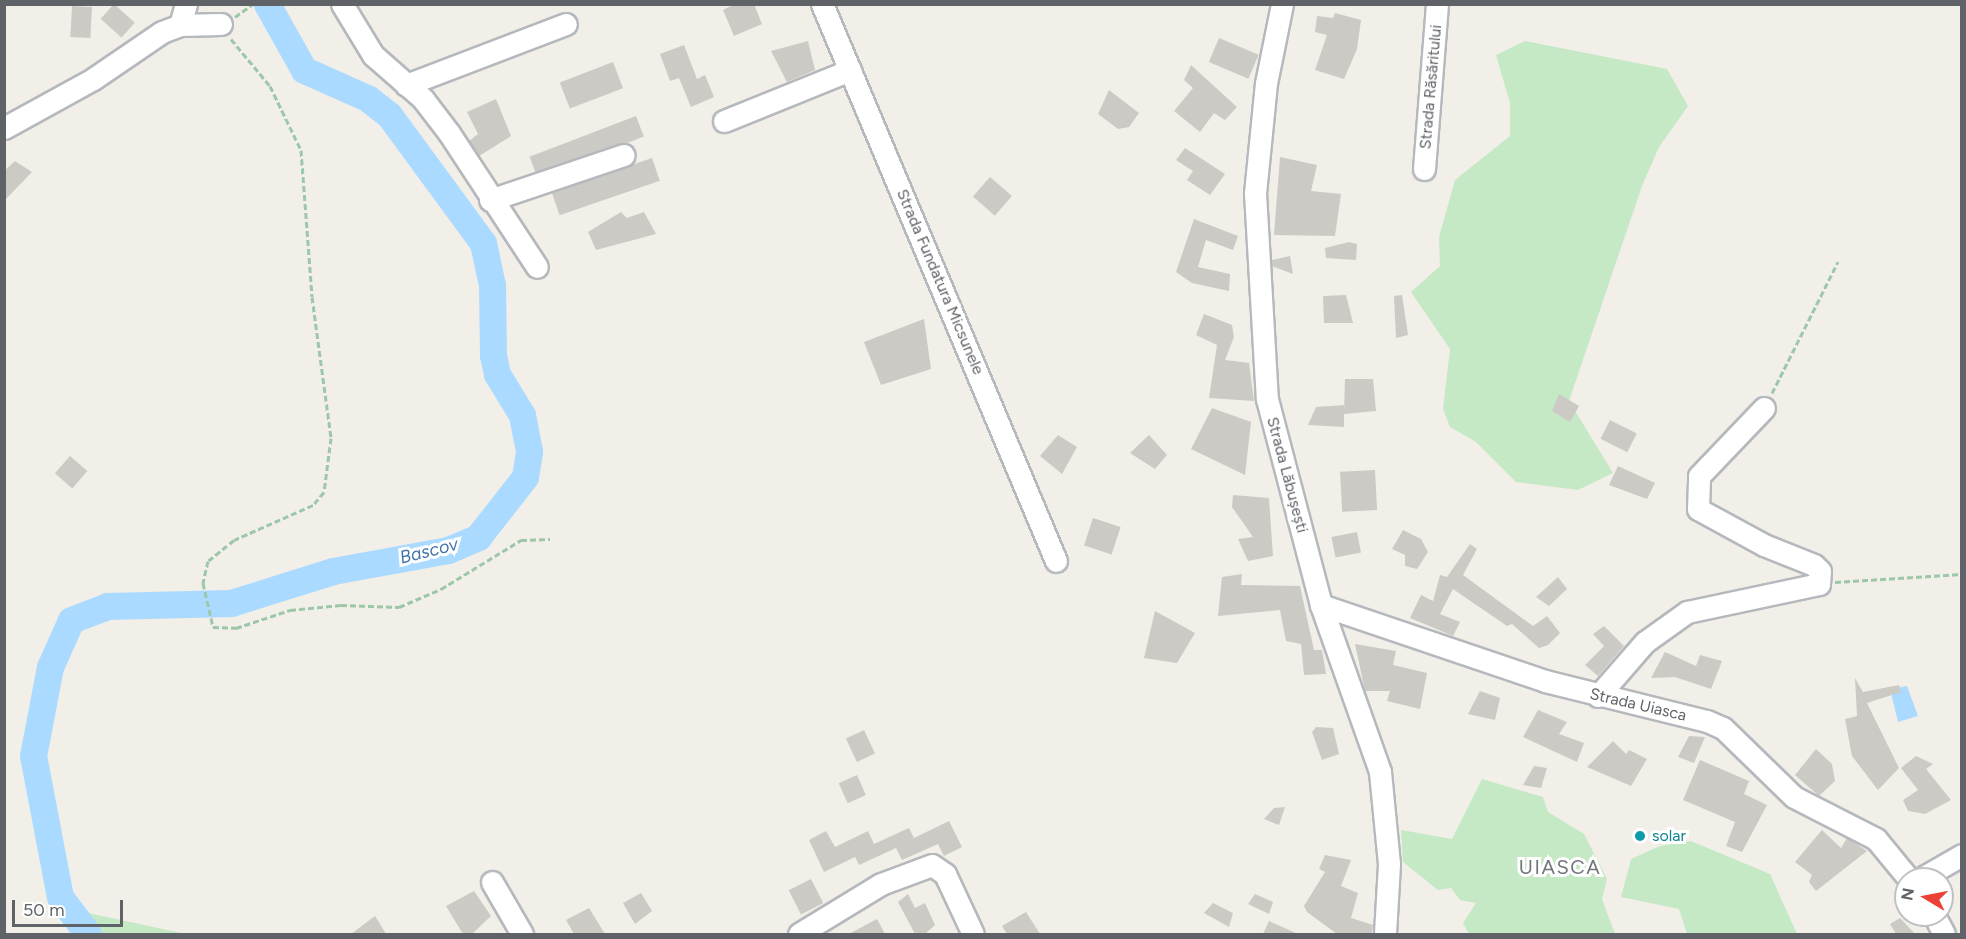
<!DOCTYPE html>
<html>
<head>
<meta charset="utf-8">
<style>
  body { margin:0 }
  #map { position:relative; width:1966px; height:939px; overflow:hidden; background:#f1efe8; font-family:Figtree,sans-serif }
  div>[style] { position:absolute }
  .green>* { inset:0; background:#c5e8c5 }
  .water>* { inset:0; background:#aadaff }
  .river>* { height:27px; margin:-13.5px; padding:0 13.5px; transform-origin:13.5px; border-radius:13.5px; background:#aadaff }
  .building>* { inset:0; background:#cccac5; transform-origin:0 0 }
  .path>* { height:3px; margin-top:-1.5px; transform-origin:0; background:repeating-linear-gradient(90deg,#9cc7a9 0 6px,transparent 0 9px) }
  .roads { filter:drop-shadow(2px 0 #b5b8bc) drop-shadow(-2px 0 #b5b8bc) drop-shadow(0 2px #b5b8bc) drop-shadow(0 -2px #b5b8bc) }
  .minor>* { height:21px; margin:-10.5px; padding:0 10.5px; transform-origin:10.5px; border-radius:10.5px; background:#fff }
  .dots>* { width:16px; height:16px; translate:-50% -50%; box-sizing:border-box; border:3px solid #fff; border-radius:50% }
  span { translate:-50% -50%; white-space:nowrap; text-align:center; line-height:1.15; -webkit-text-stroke:6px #fff; paint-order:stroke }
  .street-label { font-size:16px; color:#5f6368 }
  .culture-label { font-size:16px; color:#0d838f }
  .left { translate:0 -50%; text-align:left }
  .water-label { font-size:18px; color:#4174aa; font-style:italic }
  .quarter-label { font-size:20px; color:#70757a; letter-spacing:1.5px }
  .frame { position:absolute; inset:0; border:6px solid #5f6368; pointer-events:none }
  .north { position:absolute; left:1894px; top:867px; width:60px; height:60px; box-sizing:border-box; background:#fff; border:2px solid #bfc1c3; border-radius:50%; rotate:280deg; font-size:16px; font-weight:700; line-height:24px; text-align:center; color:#5f6368 }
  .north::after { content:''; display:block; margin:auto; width:21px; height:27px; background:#ea4335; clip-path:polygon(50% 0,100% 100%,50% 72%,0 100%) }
  .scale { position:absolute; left:12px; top:900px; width:111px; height:27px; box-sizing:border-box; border:3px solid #5f6368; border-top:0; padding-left:8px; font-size:18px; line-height:21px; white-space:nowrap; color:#5f6368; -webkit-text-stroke:4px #fff; paint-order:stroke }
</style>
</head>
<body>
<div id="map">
  <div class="green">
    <i style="clip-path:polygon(1525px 41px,1667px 69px,1688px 106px,1659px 147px,1642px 186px,1569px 401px,1613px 473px,1578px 490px,1516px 482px,1476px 442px,1450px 427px,1443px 409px,1450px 349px,1411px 292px,1440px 266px,1439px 237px,1455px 180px,1510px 136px,1510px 103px,1496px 55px)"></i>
    <i style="clip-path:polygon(1482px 779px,1543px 797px,1548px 812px,1584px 834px,1607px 879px,1602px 899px,1615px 934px,1469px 934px,1463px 923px,1476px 903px,1460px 900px,1451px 888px,1438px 890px,1403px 862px,1401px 830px,1452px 839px)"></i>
    <i style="clip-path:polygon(1691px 841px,1770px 874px,1797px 934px,1687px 934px,1679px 909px,1621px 897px,1631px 859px,1660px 846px)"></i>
    <i style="clip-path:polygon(88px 913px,186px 934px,72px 934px)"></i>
  </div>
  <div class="water">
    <i style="clip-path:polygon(1907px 686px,1918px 716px,1898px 722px,1890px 689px)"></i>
  </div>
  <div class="river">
    <i style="left:88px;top:934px;width:46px;rotate:-127.1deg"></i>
    <i style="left:60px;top:897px;width:144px;rotate:-100.8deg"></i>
    <i style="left:33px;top:756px;width:91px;rotate:-79.2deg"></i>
    <i style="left:50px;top:667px;width:51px;rotate:-65.9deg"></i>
    <i style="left:71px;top:620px;width:39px;rotate:-21deg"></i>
    <i style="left:107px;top:606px;width:124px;rotate:-1.4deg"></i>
    <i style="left:231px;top:603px;width:107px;rotate:-17.4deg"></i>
    <i style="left:333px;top:571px;width:117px;rotate:-10.3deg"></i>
    <i style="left:448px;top:550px;width:33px;rotate:-23deg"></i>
    <i style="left:478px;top:537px;width:76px;rotate:-51.9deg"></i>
    <i style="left:525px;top:477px;width:26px;rotate:-81deg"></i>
    <i style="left:529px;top:451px;width:37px;rotate:-101deg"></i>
    <i style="left:522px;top:415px;width:48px;rotate:-121.4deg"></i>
    <i style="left:497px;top:374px;width:19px;rotate:-102deg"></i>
    <i style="left:493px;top:355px;width:70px;rotate:-90.8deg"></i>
    <i style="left:492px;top:285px;width:43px;rotate:-102.1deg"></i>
    <i style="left:483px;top:243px;width:159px;rotate:-126.3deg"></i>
    <i style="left:389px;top:115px;width:28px;rotate:-142deg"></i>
    <i style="left:367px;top:98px;width:69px;rotate:-156deg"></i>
    <i style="left:304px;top:70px;width:76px;rotate:-119.3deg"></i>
  </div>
  <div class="building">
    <i style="left:114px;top:4px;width:28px;height:20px;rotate:42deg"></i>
    <i style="clip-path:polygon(735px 4px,754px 4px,762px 24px,734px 36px,723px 10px)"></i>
    <i style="left:72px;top:6px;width:20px;height:31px;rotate:3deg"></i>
    <i style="clip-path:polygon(1335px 13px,1361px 20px,1357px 49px,1344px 79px,1315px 70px,1327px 35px,1315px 32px,1317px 16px,1333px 18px)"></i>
    <i style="left:1219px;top:38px;width:43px;height:26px;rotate:23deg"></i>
    <i style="clip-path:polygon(808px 41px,815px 70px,787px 82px,771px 51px)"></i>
    <i style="clip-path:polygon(684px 45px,697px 79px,705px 75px,714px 97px,691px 107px,679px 78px,670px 81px,660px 54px)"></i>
    <i style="left:613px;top:62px;width:28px;height:57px;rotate:69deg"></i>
    <i style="clip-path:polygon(1191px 65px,1237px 107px,1225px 120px,1214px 113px,1200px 132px,1174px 111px,1193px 88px,1184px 80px)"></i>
    <i style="clip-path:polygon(1109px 90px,1139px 113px,1129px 127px,1118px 129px,1098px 114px)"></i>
    <i style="clip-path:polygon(496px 99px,511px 136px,479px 156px,469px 141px,478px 134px,467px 112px)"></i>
    <i style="left:636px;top:116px;width:22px;height:114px;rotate:69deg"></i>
    <i style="clip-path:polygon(1185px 148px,1225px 174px,1210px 195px,1187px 180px,1193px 171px,1176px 160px)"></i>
    <i style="clip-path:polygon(1280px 157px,1317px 165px,1311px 191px,1341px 194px,1335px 236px,1274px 235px)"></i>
    <i style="left:652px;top:158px;width:24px;height:106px;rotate:71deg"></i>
    <i style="clip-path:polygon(15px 161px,32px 172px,4px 201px,4px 171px)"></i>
    <i style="left:990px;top:177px;width:29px;height:26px;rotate:41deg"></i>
    <i style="clip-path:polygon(621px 212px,627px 218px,644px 212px,656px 234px,596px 250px,588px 232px)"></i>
    <i style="clip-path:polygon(1194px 219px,1238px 236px,1233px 250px,1206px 240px,1198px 267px,1230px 274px,1229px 291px,1192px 283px,1176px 272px)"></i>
    <i style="clip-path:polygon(1349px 242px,1357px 244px,1356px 260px,1326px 258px,1325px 248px)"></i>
    <i style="clip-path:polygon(1290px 256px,1293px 274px,1272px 266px,1272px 260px)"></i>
    <i style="clip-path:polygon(1346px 295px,1353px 323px,1324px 323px,1323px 296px)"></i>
    <i style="clip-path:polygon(1402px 295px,1408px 335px,1396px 338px,1394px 296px)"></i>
    <i style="clip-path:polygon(1204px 314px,1232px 325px,1234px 337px,1225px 360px,1249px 363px,1254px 401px,1209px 398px,1217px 345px,1196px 335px)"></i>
    <i style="clip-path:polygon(924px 319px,931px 369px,881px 385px,864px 342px)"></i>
    <i style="clip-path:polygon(1345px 379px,1373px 379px,1376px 411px,1344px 414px)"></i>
    <i style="clip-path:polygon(1559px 394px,1579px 406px,1570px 422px,1552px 411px)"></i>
    <i style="clip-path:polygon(1344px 405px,1344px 427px,1308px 425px,1316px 407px)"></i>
    <i style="clip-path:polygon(1212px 408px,1251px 422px,1245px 475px,1191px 449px)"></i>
    <i style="left:1610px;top:420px;width:30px;height:21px;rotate:27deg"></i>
    <i style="clip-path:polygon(1058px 435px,1077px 447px,1062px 474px,1040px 456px)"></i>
    <i style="clip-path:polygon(1149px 435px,1167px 455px,1155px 469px,1130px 453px)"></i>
    <i style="left:70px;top:456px;width:23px;height:23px;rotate:41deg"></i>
    <i style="clip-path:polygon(1618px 466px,1655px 483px,1647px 499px,1609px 485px)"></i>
    <i style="left:1375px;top:470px;width:40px;height:35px;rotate:87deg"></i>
    <i style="clip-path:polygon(1233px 495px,1269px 498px,1273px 556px,1248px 561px,1238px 539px,1253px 537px,1232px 507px)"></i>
    <i style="left:1093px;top:518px;width:29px;height:29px;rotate:18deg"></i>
    <i style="clip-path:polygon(1403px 530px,1421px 539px,1428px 552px,1417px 569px,1405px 566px,1405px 555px,1392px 549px)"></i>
    <i style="left:1357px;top:532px;width:21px;height:26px;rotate:79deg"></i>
    <i style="clip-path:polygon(1470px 544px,1477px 549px,1463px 575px,1533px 626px,1547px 616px,1560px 633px,1548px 645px,1539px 648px,1512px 624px,1507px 626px,1453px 589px,1440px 614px,1460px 622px,1453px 636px,1410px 618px,1421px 595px,1433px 601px,1440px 575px,1447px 577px)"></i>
    <i style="clip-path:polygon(1242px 574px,1241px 585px,1300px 586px,1314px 650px,1322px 650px,1326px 674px,1304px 675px,1301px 644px,1286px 641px,1280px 610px,1218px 616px,1222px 577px)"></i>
    <i style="clip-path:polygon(1558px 577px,1567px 589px,1549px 606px,1536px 597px)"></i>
    <i style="clip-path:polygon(1155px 611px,1195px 633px,1177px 663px,1144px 658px)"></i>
    <i style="clip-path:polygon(1604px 626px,1624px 646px,1598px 676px,1585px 665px,1604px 646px,1593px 634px)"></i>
    <i style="clip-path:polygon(1355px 644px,1396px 651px,1393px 665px,1427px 673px,1420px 709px,1387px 701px,1390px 691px,1365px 691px)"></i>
    <i style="clip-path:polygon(1665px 652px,1696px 666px,1700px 655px,1722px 661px,1711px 689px,1675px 677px,1651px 678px)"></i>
    <i style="clip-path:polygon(1855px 678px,1863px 692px,1899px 685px,1901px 692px,1867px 703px,1899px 768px,1878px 790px,1852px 756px,1845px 719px,1857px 716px)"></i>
    <i style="clip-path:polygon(1480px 691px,1500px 698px,1495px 720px,1468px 714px)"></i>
    <i style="clip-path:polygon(1538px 710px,1567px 722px,1559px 734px,1584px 743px,1577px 762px,1523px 737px)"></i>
    <i style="clip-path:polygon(1316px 727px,1333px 728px,1339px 754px,1322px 760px,1312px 732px)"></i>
    <i style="left:864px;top:730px;width:26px;height:20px;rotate:65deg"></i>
    <i style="clip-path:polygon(1689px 736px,1705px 737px,1694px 763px,1678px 757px)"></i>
    <i style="clip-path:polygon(1613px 741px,1626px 754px,1629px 750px,1647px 759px,1631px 786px,1587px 767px)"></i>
    <i style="clip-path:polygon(1816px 749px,1832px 764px,1835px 781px,1819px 796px,1795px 775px)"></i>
    <i style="clip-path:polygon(1916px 756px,1933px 764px,1926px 769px,1951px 800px,1925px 814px,1908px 811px,1903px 800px,1918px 790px,1901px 768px)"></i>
    <i style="clip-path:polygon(1700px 760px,1749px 781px,1744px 794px,1767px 805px,1742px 852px,1726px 846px,1735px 822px,1683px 800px)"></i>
    <i style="clip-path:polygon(1534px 766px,1547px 768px,1541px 788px,1523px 785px)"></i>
    <i style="left:857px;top:775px;width:22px;height:20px;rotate:66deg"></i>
    <i style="clip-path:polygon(1285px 807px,1279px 825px,1264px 819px,1274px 808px)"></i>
    <i style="clip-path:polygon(949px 821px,962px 847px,944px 856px,938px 844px,902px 860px,896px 848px,859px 865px,855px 857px,824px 872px,809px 840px,826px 831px,835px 847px,868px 831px,874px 844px,909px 828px,914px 838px)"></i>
    <i style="clip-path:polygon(1822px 830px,1841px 848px,1847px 838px,1867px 851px,1816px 891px,1809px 882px,1812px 875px,1795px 862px)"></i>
    <i style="clip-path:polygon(1325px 855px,1351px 860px,1341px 886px,1358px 893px,1351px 918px,1373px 925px,1372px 934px,1337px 934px,1307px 912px,1304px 906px,1325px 872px,1319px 869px)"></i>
    <i style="left:811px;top:879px;width:27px;height:25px;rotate:63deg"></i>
    <i style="clip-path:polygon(474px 891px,491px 916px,472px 934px,463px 934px,446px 906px)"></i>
    <i style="clip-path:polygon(641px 893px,652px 911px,635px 924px,623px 903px)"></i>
    <i style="clip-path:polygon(908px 894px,915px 908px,925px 903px,935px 925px,925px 934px,915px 934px,898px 902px)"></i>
    <i style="clip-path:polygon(1255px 894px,1273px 902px,1269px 914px,1248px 904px)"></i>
    <i style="clip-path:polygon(1213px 903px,1233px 913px,1229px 927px,1204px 913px)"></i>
    <i style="clip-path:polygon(589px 908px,605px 934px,574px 934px,566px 920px)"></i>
    <i style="clip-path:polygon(1026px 912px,1040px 934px,1007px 934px,1002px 926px)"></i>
    <i style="clip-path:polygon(375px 916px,386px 934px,351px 934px)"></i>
    <i style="clip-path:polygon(1900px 918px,1915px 934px,1896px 934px,1890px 924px)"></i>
    <i style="clip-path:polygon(877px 919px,885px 934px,849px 934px)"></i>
    <i style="clip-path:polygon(1269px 921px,1298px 934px,1263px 934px)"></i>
  </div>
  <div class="path">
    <i style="left:235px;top:17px;width:22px;rotate:-36deg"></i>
    <i style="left:231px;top:39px;width:61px;rotate:50.3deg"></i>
    <i style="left:270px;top:86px;width:71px;rotate:64.2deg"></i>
    <i style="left:301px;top:150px;width:147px;rotate:85.7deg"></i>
    <i style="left:312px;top:297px;width:142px;rotate:82.3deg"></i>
    <i style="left:331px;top:438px;width:54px;rotate:97.4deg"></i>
    <i style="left:324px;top:492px;width:17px;rotate:130deg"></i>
    <i style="left:313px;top:505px;width:86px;rotate:156.1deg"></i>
    <i style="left:234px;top:540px;width:33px;rotate:141deg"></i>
    <i style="left:208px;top:561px;width:23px;rotate:103deg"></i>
    <i style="left:203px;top:583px;width:45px;rotate:77.2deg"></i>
    <i style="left:213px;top:627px;width:23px;rotate:2deg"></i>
    <i style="left:236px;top:628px;width:57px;rotate:-18.4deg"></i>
    <i style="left:290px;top:610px;width:51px;rotate:-5.6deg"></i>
    <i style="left:341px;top:605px;width:58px;rotate:2deg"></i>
    <i style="left:399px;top:607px;width:46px;rotate:-23.2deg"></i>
    <i style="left:441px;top:589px;width:94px;rotate:-31.5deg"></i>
    <i style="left:521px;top:540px;width:29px;rotate:-2deg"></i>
    <i style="left:1772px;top:393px;width:147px;rotate:-63.3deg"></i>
    <i style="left:1835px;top:582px;width:127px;rotate:-3.6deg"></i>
  </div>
  <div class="roads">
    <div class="minor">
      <i style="left:342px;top:4px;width:60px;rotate:58.7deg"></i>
      <i style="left:373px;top:55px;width:67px;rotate:41.3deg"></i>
      <i style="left:423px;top:99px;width:43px;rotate:52.6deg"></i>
      <i style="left:449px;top:133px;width:160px;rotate:56.7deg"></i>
      <i style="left:822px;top:4px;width:604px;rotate:67.21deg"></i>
      <i style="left:1282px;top:4px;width:81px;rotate:101.4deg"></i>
      <i style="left:1266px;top:83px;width:111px;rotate:95.7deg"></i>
      <i style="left:1255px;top:193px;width:206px;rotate:86.7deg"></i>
      <i style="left:1267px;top:399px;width:213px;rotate:75.3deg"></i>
      <i style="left:1321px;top:605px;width:177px;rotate:70.5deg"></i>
      <i style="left:1380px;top:772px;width:92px;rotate:84.4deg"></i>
      <i style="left:1389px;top:864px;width:70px;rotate:93.3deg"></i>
      <i style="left:180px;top:25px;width:22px;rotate:-74deg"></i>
      <i style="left:406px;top:85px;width:171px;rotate:-20.9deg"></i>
      <i style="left:724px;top:121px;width:136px;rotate:-22deg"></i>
      <i style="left:4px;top:128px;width:102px;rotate:-28.8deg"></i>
      <i style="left:93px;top:79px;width:83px;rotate:-34.3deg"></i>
      <i style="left:162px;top:32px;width:19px;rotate:-21deg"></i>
      <i style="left:180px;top:25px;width:41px;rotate:-1.4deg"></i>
      <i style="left:1424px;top:169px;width:166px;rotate:-85.5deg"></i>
      <i style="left:490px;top:200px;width:141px;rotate:-18.6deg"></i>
      <i style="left:1321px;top:605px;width:237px;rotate:18.7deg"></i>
      <i style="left:1545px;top:681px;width:167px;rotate:13.9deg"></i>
      <i style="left:1707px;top:721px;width:17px;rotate:24deg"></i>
      <i style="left:1723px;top:728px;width:99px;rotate:44.2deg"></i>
      <i style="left:1794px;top:797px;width:92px;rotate:27.1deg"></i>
      <i style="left:1876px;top:839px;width:52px;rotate:50.5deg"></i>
      <i style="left:1598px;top:696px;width:72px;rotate:-49deg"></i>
      <i style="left:1645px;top:642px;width:52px;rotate:-35.5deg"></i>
      <i style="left:1687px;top:612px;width:135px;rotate:-12deg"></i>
      <i style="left:1819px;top:584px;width:13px;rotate:-86deg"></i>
      <i style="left:1820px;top:571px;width:8px;rotate:-135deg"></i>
      <i style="left:1814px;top:565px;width:54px;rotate:-158.2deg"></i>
      <i style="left:1764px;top:545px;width:75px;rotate:-151.4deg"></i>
      <i style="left:1698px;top:509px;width:33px;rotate:-88deg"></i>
      <i style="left:1699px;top:476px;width:94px;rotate:-46.3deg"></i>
      <i style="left:1920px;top:879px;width:48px;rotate:-29.7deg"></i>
      <i style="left:492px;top:882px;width:60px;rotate:60deg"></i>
      <i style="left:1934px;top:915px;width:21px;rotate:62deg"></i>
      <i style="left:799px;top:934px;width:96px;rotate:-31.4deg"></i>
      <i style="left:881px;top:884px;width:54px;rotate:-20.4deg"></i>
      <i style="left:932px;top:865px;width:16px;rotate:35deg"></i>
      <i style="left:945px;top:874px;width:66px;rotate:65deg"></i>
    </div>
  </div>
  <div class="dots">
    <i style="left:1640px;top:836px;background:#0f9aa8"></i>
  </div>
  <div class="street-label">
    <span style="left:1431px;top:87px;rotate:-85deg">Strada Răsăritului</span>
    <span style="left:940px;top:282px;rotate:67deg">Strada Fundatura Micsunele</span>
    <span style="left:1287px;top:475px;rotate:75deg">Strada Lăbușești</span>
    <span style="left:1638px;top:705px;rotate:13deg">Strada Uiasca</span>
  </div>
  <div class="culture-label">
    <span class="left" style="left:1652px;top:836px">solar</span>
  </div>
  <div class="water-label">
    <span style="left:429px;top:551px;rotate:-14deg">Bascov</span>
  </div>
  <div class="quarter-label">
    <span style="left:1560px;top:867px">UIASCA</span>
  </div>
  <div class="frame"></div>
  <div class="north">N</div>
  <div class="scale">50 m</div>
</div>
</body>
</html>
